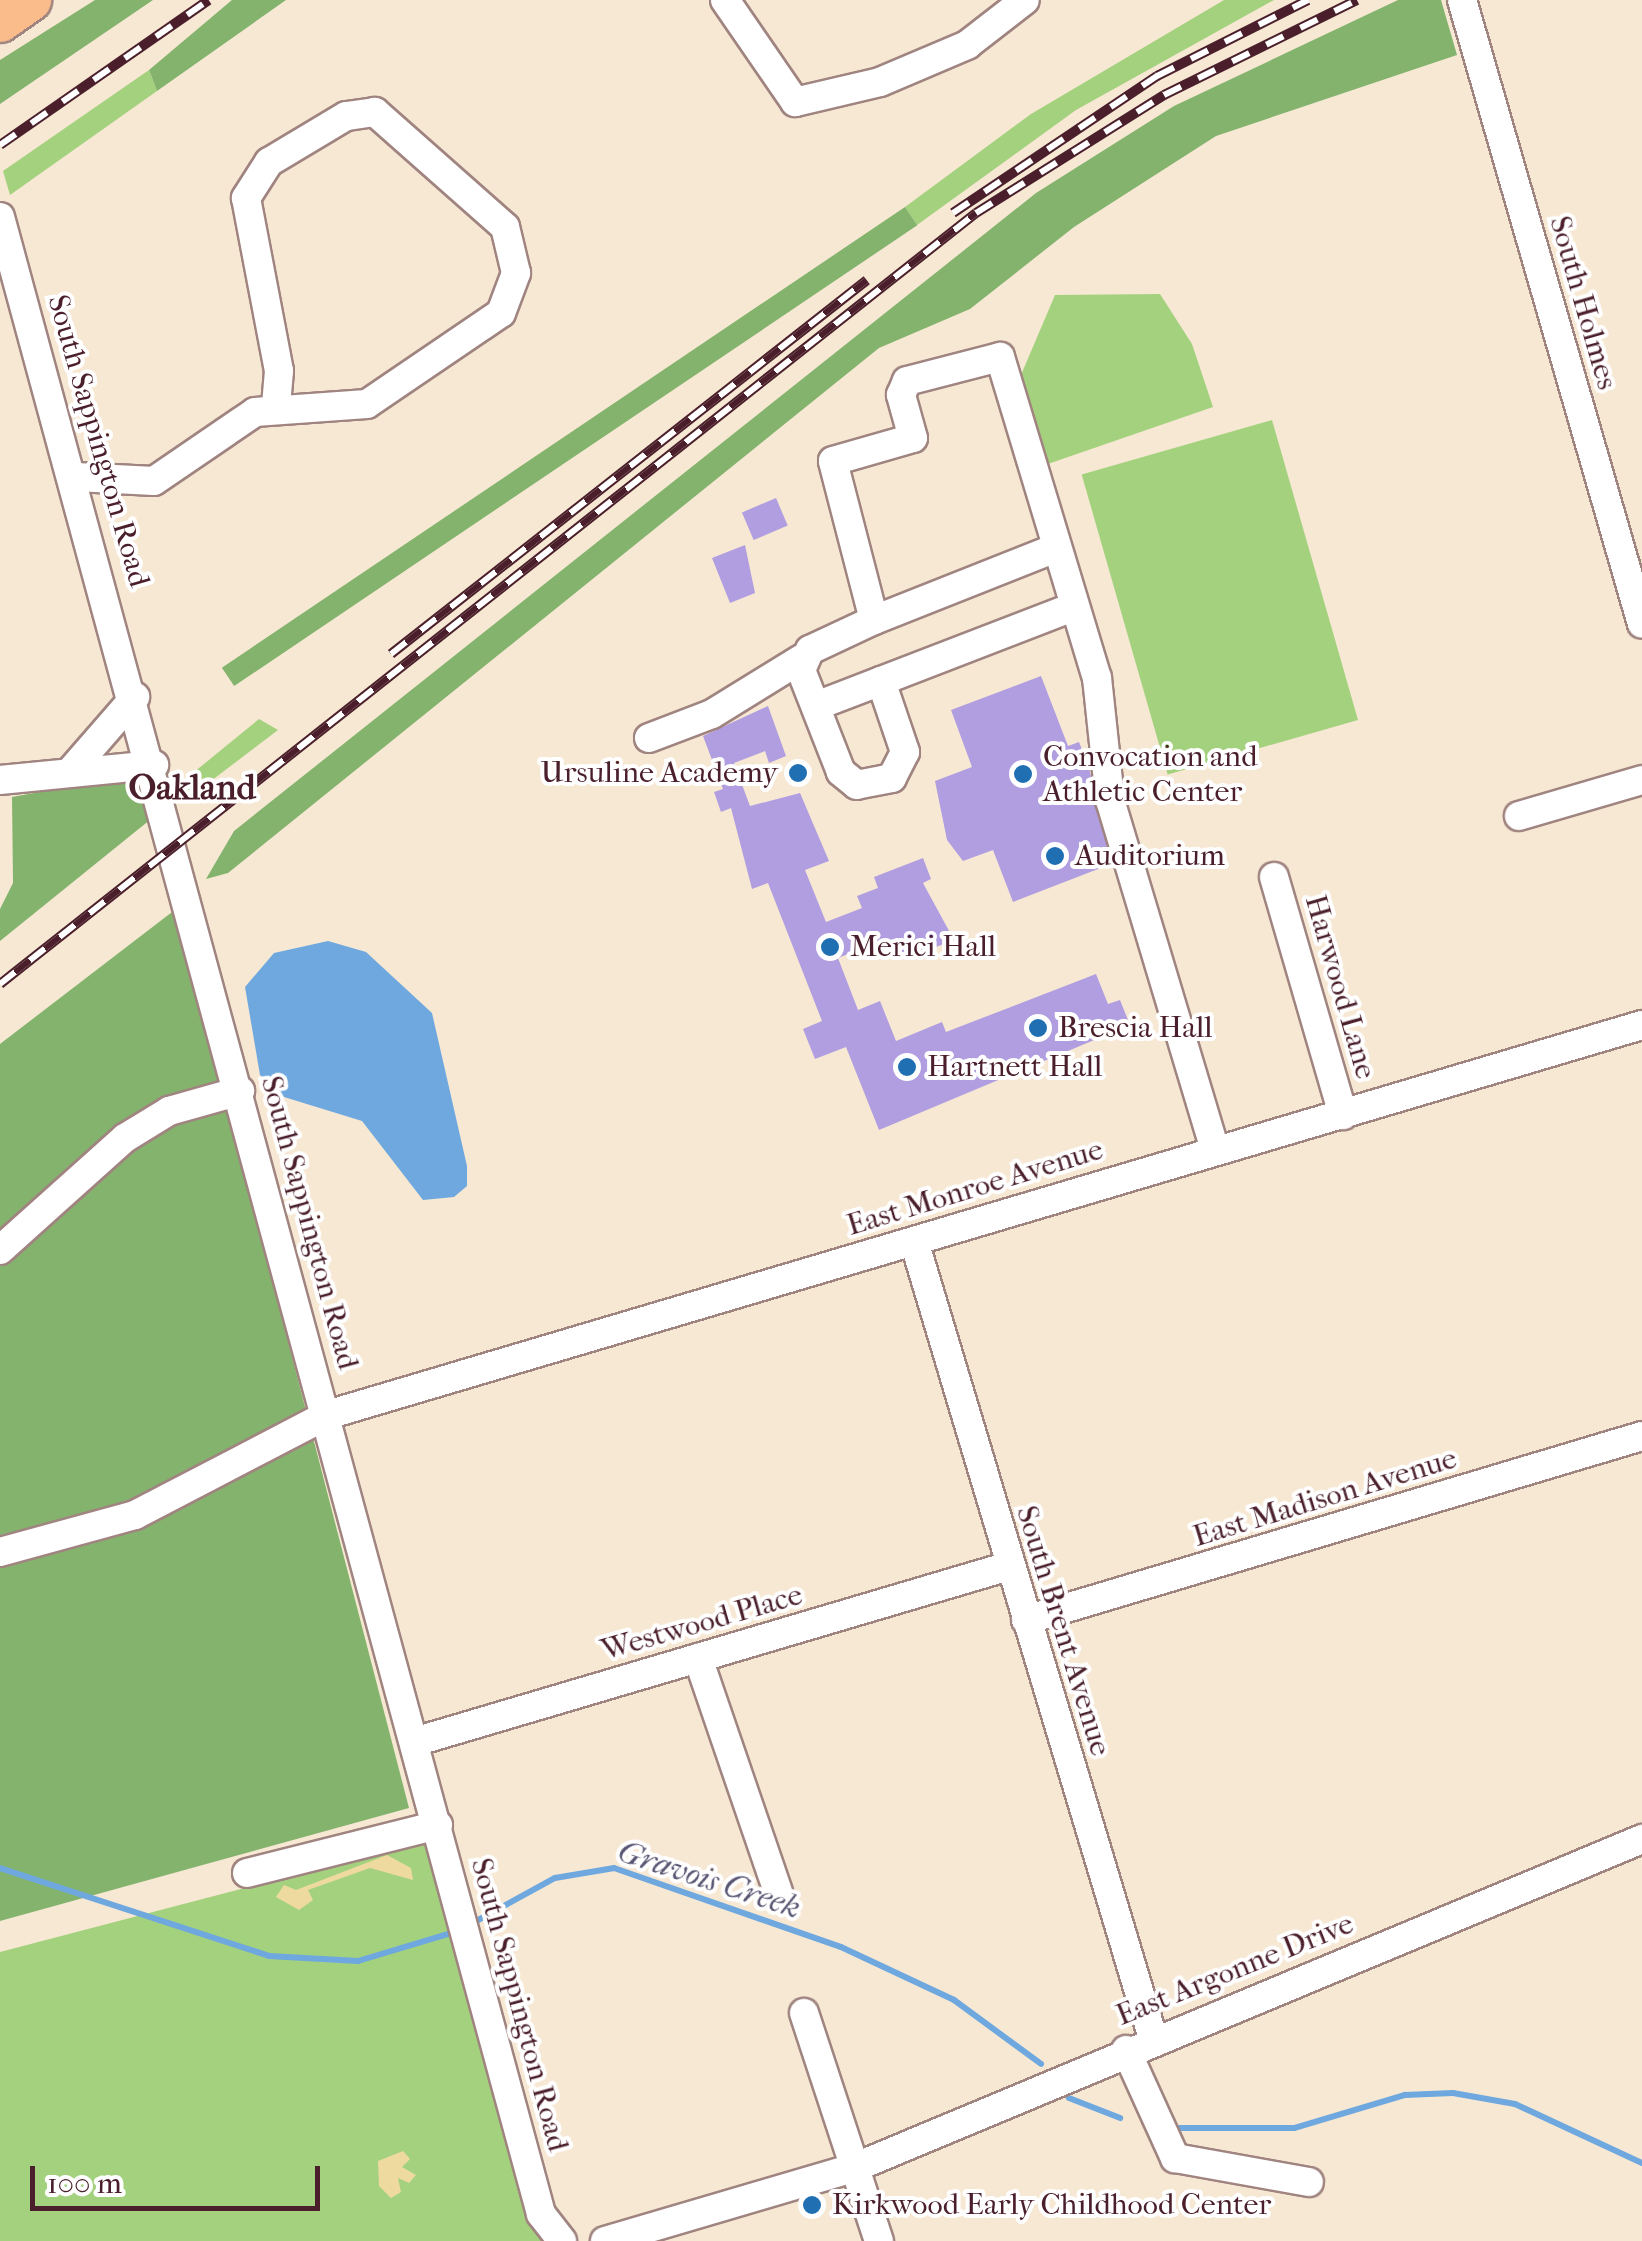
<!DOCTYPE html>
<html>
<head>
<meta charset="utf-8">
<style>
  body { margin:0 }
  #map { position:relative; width:1642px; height:2241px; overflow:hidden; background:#f7e8d4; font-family:"IM FELL French Canon",serif }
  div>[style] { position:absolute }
  .green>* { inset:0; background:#a4d17e; transform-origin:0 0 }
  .forest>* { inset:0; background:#83b36d; transform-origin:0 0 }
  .sand>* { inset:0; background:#eeda9e }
  .water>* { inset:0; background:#6ea8de }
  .stream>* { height:6px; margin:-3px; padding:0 3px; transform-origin:3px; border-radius:3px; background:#6ea8de }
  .building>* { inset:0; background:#b09ee0; transform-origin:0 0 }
  .roads { filter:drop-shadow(2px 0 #a08480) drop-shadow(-2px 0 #a08480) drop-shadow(0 2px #a08480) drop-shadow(0 -2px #a08480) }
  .minor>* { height:28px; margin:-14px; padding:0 14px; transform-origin:14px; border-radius:14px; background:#fff }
  .highway>* { height:42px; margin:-21px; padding:0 21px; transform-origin:21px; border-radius:21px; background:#f9bc8a }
  .rail>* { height:10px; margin-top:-5px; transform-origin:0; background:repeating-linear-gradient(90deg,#fff 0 19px,#4a1f2b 0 38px); box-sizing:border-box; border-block:2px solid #4a1f2b }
  .dots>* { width:28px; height:28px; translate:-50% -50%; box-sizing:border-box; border:5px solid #fff; border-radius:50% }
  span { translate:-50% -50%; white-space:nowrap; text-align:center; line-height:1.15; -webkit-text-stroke:8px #fff; paint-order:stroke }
  .street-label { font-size:30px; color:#4a1f2b }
  .poi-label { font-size:30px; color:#4a1f2b }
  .left { translate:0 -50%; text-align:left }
  .right { translate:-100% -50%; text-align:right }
  .water-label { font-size:32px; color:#585673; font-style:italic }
  .quarter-label { font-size:35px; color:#4a1f2b; font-weight:700 }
  .scale { position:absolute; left:30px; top:2166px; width:290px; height:45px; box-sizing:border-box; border:5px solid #4a1f2b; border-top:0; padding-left:12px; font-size:30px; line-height:35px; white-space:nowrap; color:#4a1f2b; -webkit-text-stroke:8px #fff; paint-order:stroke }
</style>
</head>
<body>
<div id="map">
  <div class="green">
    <i style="clip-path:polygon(1224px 0,1274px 0,1076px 110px,917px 225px,905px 207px,1031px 114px)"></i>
    <i style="clip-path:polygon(149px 70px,157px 91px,10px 195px,3px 171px)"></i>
    <i style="clip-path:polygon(1160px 294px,1192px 344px,1213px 407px,1042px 466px,1018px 382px,1055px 295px)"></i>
    <i style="left:1272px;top:420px;width:312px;height:198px;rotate:74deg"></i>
    <i style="clip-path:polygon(259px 719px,278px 730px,182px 803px,177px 786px)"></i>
    <i style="clip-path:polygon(432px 1839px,545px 2241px,0 2241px,0 1952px)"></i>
  </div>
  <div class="forest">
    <i style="clip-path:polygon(95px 0,153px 0,0 104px,0 60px)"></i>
    <i style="clip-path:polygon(232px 0,286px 0,157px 91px,149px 70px)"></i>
    <i style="clip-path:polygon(1398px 0,1441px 0,1457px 55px,1216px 136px,1074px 227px,970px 309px,879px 348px,228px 873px,206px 879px,234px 831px,1036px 193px,1174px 106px)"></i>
    <i style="left:905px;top:207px;width:22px;height:824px;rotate:56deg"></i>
    <i style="clip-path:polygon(100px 781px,132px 784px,151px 819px,0 941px,0 909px,13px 883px,12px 797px)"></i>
    <i style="clip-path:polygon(176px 909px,409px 1808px,0 1921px,0 1044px)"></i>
  </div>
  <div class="sand">
    <i style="clip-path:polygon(387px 1855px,411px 1868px,413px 1880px,370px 1868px,308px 1890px,313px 1900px,299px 1910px,276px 1897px,284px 1885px,296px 1890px)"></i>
    <i style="clip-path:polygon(403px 2151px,410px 2159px,402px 2167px,416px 2175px,409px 2183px,398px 2178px,401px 2192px,391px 2198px,379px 2186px,378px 2161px)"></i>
  </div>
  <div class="water">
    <i style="clip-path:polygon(328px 941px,366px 952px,432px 1013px,467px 1166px,467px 1186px,454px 1197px,423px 1200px,362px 1121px,284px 1097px,260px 1075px,245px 987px,274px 953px)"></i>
  </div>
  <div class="stream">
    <i style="left:0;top:1868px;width:283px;rotate:18.1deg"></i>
    <i style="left:269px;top:1956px;width:89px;rotate:3.2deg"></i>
    <i style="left:358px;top:1961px;width:104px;rotate:-16.7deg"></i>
    <i style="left:469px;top:1925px;width:98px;rotate:-28.7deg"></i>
    <i style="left:555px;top:1878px;width:60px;rotate:-9.6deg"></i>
    <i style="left:614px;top:1868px;width:240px;rotate:19.2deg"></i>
    <i style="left:841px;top:1947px;width:125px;rotate:25.1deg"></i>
    <i style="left:954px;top:2000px;width:108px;rotate:36.3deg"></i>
    <i style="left:1069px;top:2098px;width:55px;rotate:21.4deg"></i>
    <i style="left:1177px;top:2128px;width:117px"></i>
    <i style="left:1294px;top:2128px;width:116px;rotate:-16.6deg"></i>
    <i style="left:1405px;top:2095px;width:48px;rotate:-2.4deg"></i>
    <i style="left:1453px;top:2093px;width:63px;rotate:10.1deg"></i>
    <i style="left:1515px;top:2104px;width:140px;rotate:24.9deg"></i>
  </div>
  <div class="building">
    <i style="left:776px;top:498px;width:30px;height:37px;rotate:67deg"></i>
    <i style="clip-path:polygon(745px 545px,755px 593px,730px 603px,712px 558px)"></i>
    <i style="clip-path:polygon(1041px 676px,1068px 746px,1079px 742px,1089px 767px,1111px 864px,1013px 902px,993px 850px,963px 861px,947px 840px,935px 781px,972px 767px,951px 710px)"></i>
    <i style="clip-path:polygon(768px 706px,786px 756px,769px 763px,765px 751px,734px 763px,750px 806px,800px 793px,829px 861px,805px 870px,826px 922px,862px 908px,857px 896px,878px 888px,874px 877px,923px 858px,931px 879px,923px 883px,954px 940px,905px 959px,901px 949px,879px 957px,874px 944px,838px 958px,858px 1010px,880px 1001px,896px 1041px,942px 1022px,946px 1032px,1096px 974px,1108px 1004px,1120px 1000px,1130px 1025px,879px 1130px,846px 1047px,815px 1059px,803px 1029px,822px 1021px,768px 883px,752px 889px,731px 808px,721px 812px,714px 792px,723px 789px,703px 736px)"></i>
  </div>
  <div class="roads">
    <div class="minor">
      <i style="left:725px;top:0;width:124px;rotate:55.5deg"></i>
      <i style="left:795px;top:102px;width:87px;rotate:-13.2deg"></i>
      <i style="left:880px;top:82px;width:95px;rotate:-23deg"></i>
      <i style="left:967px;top:45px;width:73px;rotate:-37.8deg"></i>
      <i style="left:1462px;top:0;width:649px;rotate:73.91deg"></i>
      <i style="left:0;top:217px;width:2069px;rotate:74.84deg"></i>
      <i style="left:541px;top:2214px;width:34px;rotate:52deg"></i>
      <i style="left:76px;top:477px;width:78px;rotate:2.9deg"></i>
      <i style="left:154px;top:481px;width:122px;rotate:-34.3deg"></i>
      <i style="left:255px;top:412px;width:112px;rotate:-4.1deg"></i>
      <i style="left:367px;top:404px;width:162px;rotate:-34.2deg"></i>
      <i style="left:501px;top:313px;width:43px;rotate:-69.4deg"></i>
      <i style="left:516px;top:273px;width:47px;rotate:-103.4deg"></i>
      <i style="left:505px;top:227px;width:174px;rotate:-138.5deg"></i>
      <i style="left:375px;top:112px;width:29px;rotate:172deg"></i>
      <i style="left:346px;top:116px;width:90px;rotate:149.1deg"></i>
      <i style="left:269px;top:162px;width:43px;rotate:122.6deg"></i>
      <i style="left:246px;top:198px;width:176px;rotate:79.2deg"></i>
      <i style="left:279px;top:371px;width:36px;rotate:95deg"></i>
      <i style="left:1073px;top:607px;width:206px;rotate:158.9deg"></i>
      <i style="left:881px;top:681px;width:75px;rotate:71.3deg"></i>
      <i style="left:905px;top:752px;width:29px;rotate:117deg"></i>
      <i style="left:892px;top:778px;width:36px;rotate:169deg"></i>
      <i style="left:857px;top:785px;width:21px;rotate:-141deg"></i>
      <i style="left:841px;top:772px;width:110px;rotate:-111.4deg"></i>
      <i style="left:801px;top:670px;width:22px;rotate:-66deg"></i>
      <i style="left:810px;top:650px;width:71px;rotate:-25.1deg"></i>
      <i style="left:874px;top:620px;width:164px;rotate:-104.5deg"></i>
      <i style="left:833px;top:461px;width:83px;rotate:-16deg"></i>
      <i style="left:913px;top:438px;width:45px;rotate:-105.6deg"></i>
      <i style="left:901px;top:395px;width:15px;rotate:-67deg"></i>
      <i style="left:907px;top:381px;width:96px;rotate:-14.5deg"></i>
      <i style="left:1000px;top:357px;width:335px;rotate:73.2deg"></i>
      <i style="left:1097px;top:678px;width:123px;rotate:83.9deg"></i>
      <i style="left:1110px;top:800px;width:364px;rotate:73.3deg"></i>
      <i style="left:874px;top:620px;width:193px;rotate:-21.6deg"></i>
      <i style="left:816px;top:706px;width:70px;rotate:-21deg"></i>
      <i style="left:649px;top:738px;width:67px;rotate:-20.9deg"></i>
      <i style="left:712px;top:714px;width:105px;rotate:-31.7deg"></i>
      <i style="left:69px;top:773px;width:101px;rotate:-49deg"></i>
      <i style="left:0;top:780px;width:155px;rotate:-5.6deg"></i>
      <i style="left:1519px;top:816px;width:128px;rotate:-16.3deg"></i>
      <i style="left:1274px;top:877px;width:248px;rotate:73.8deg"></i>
      <i style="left:914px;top:1241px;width:832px;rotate:73.31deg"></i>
      <i style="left:0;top:1250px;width:168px;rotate:-41.9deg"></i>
      <i style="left:125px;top:1138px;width:52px;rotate:-31.5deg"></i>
      <i style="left:169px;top:1111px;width:74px;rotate:-15.7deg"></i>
      <i style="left:0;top:1552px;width:140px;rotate:-15.3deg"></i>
      <i style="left:135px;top:1515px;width:216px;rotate:-27.5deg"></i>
      <i style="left:327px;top:1415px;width:1372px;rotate:-16.52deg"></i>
      <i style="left:1026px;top:1620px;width:643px;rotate:-16.63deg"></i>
      <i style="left:698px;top:1658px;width:247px;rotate:71.1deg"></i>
      <i style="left:414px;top:1742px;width:620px;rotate:-16.48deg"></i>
      <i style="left:247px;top:1873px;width:197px;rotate:-14.1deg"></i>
      <i style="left:804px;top:2013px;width:240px;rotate:71.8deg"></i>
      <i style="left:1126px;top:2050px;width:119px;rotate:65.6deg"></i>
      <i style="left:1175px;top:2158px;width:136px;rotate:10.2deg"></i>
      <i style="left:605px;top:2241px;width:262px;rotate:-16.4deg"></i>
      <i style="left:856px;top:2167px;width:852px;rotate:-22.65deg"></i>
    </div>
    <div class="highway">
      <i style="left:0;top:21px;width:37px;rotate:-35deg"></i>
    </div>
  </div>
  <div class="rail">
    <i style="left:0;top:145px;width:254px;rotate:-34.8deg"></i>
    <i style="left:953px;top:213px;width:246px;rotate:-33.9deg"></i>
    <i style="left:1157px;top:76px;width:169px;rotate:-26.7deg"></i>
    <i style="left:391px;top:654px;width:605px;rotate:-38.16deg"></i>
    <i style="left:0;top:984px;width:1244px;rotate:-38.31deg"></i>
    <i style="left:976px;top:213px;width:222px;rotate:-32.1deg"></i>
    <i style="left:1164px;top:95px;width:215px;rotate:-26.2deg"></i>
  </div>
  <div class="dots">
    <i style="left:798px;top:773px;background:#1f6fb2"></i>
    <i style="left:1023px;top:774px;background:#1f6fb2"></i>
    <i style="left:1055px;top:856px;background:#1f6fb2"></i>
    <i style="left:830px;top:947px;background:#1f6fb2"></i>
    <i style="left:1038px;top:1028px;background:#1f6fb2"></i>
    <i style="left:907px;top:1067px;background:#1f6fb2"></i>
    <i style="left:812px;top:2205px;background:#1f6fb2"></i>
  </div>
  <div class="street-label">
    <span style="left:1583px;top:303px;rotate:74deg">South Holmes</span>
    <span style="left:98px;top:441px;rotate:74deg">South Sappington Road</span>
    <span style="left:1340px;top:987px;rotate:74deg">Harwood Lane</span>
    <span style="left:975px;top:1188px;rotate:-17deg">East Monroe Avenue</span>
    <span style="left:309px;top:1223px;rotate:75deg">South Sappington Road</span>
    <span style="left:1325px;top:1498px;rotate:-17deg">East Madison Avenue</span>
    <span style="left:702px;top:1623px;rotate:-16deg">Westwood Place</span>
    <span style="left:1063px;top:1631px;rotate:73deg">South Brent Avenue</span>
    <span style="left:1235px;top:1970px;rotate:-22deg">East Argonne Drive</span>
    <span style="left:519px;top:2005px;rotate:75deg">South Sappington Road</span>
  </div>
  <div class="poi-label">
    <span class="left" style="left:1043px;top:774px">Convocation and<br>Athletic Center</span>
    <span class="right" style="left:778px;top:773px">Ursuline Academy</span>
    <span class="left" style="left:1075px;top:856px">Auditorium</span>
    <span class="left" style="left:850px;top:947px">Merici Hall</span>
    <span class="left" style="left:1058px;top:1028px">Brescia Hall</span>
    <span class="left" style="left:927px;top:1067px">Hartnett Hall</span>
    <span class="left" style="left:832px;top:2205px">Kirkwood Early Childhood Center</span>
  </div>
  <div class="water-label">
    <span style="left:709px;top:1880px;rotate:18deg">Gravois Creek</span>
  </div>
  <div class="quarter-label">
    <span style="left:192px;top:788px">Oakland</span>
  </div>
  <div class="scale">100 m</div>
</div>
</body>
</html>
